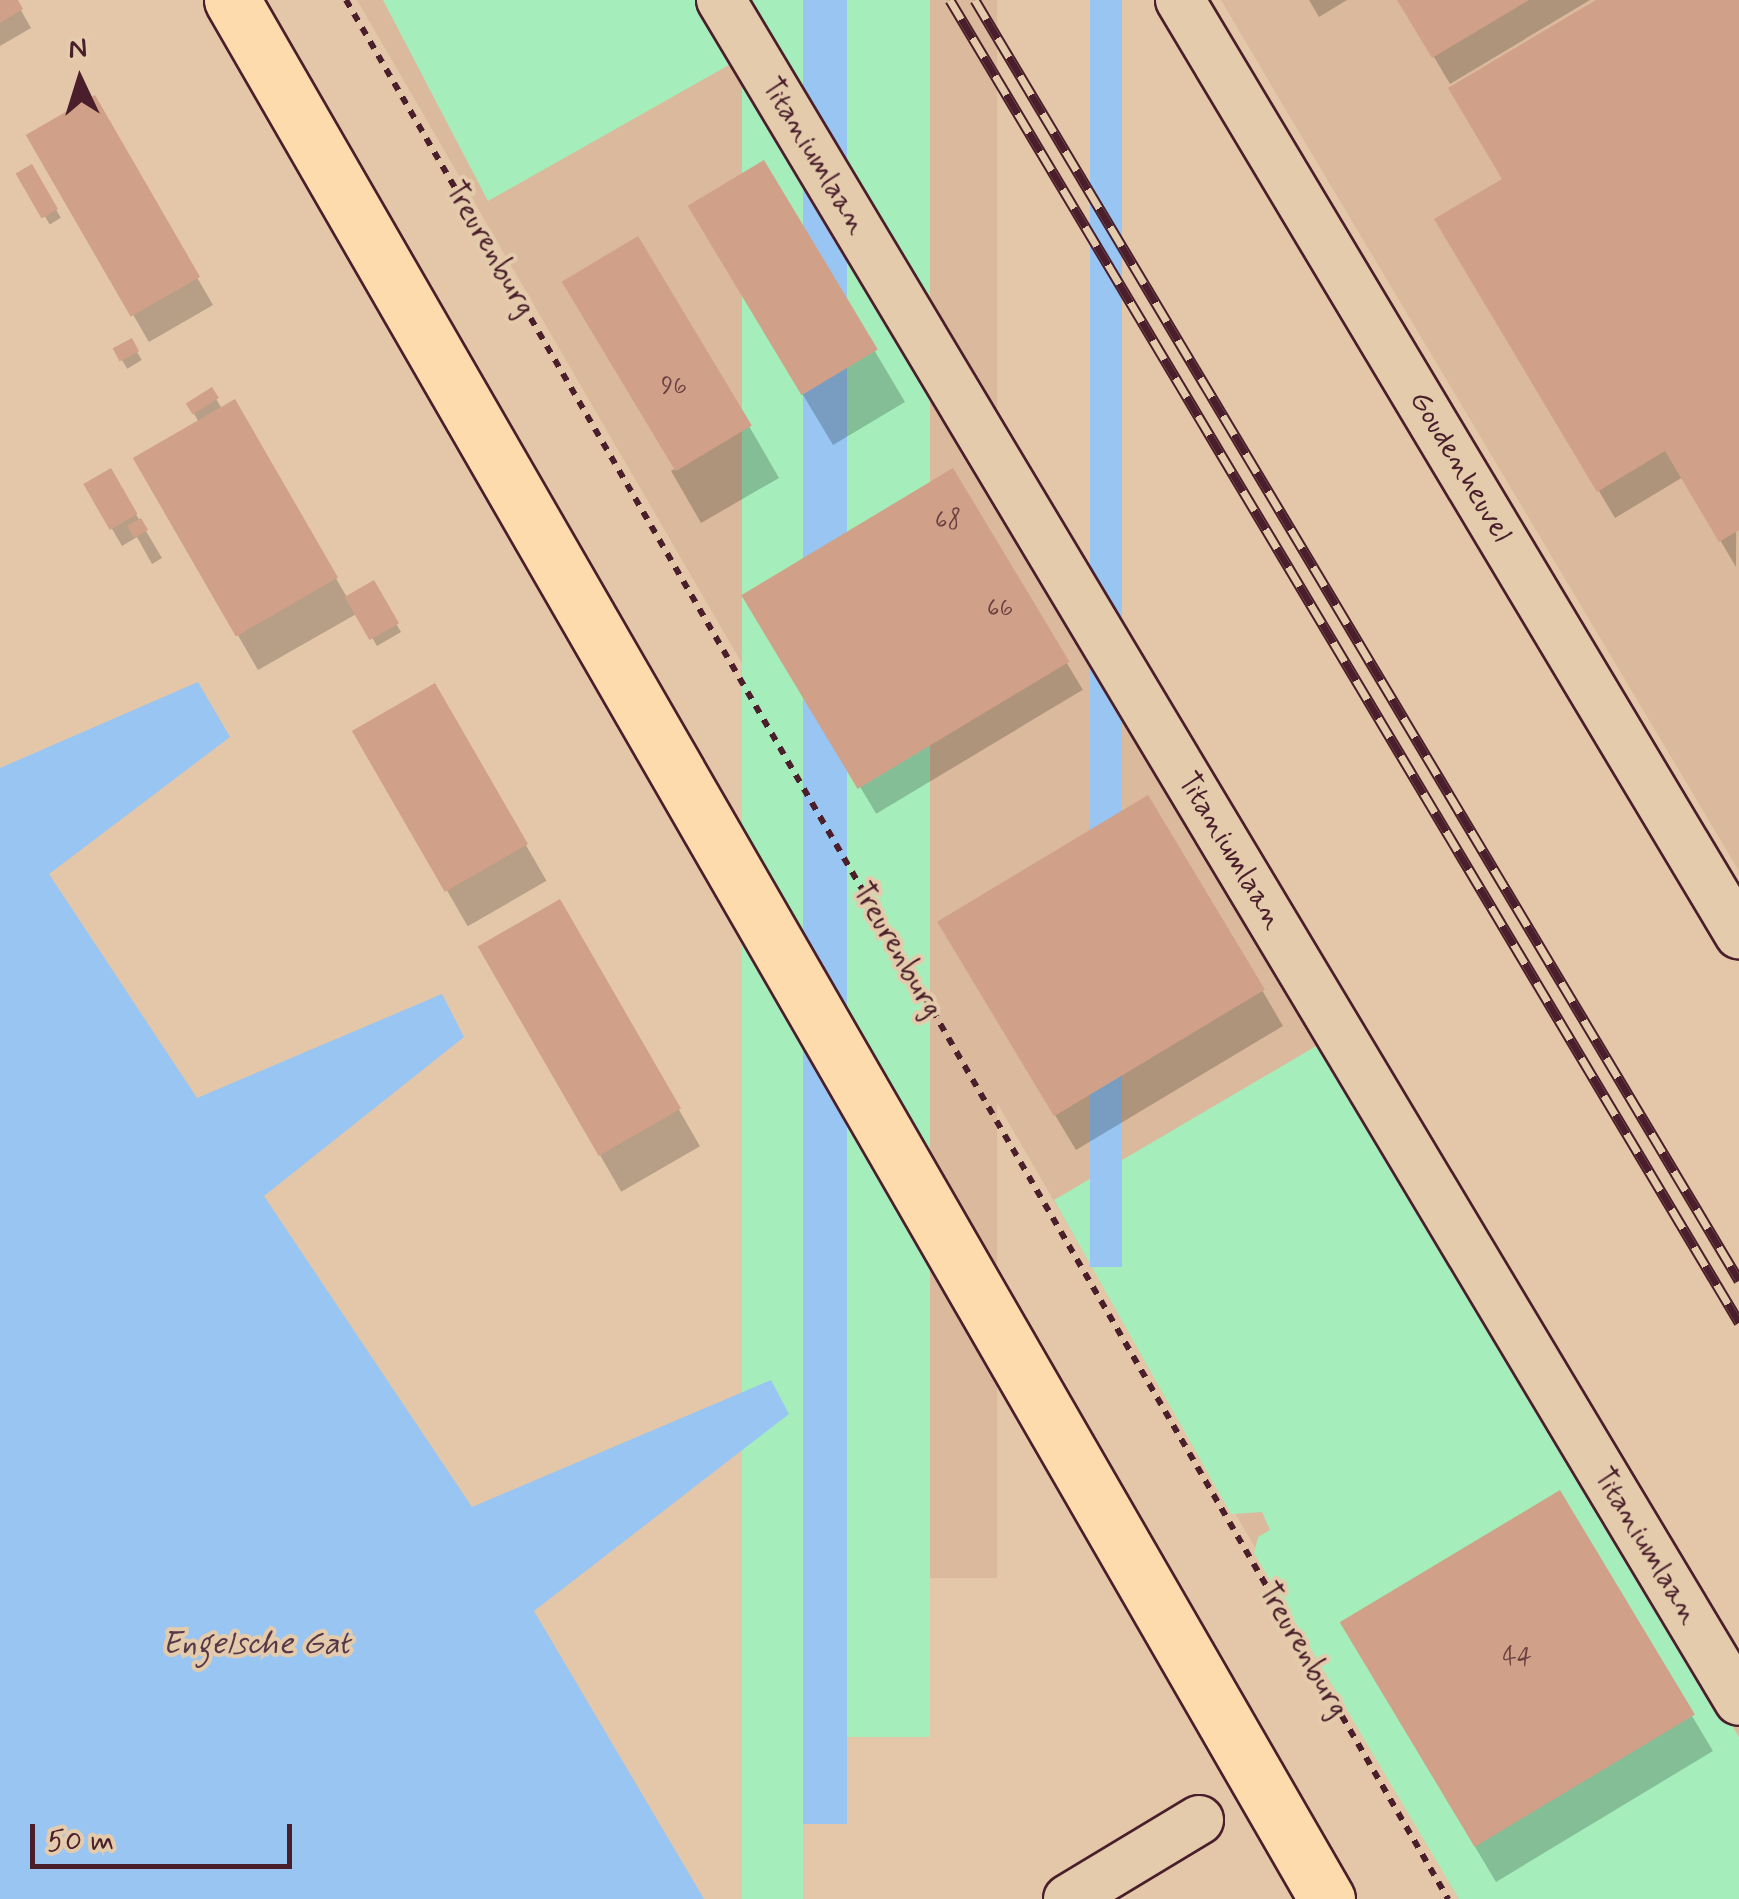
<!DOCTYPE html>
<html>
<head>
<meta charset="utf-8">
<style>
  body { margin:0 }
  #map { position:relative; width:1739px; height:1899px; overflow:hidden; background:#e4c7a8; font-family:Mynerve,sans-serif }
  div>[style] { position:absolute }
  .built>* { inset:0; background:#dbb99c; transform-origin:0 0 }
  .green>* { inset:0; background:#a5eebc; transform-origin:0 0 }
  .water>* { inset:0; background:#98c5f2; transform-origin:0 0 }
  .shadow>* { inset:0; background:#0003; transform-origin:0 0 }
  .building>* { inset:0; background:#d0a188; transform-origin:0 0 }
  .path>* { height:6px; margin-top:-3px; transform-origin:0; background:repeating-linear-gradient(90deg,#4a1f2b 0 8px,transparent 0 16px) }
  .roads { filter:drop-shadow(2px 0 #4a1f2b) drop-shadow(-2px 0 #4a1f2b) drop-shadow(0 2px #4a1f2b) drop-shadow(0 -2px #4a1f2b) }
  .minor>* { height:48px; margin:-24px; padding:0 24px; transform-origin:24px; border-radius:24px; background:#e4cbac }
  .major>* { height:55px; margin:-27.5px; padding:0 27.5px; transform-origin:27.5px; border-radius:27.5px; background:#fedbac }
  .rail>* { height:11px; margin-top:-5.5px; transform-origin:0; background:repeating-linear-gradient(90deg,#e4cbac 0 22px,#4a1f2b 0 44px); box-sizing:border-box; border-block:2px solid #4a1f2b }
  span { translate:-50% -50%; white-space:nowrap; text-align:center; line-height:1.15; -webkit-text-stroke:8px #e4cbac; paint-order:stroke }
  .number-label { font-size:25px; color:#6c4042 }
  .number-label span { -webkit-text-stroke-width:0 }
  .street-label { font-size:30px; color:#4a1f2b }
  .water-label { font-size:32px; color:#563849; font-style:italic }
  .north { position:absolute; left:30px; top:30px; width:100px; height:100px; -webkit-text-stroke:8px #e4cbac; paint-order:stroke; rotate:356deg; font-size:28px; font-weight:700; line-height:40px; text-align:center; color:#4a1f2b }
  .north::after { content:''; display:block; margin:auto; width:35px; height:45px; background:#4a1f2b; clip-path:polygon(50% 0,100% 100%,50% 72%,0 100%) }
  .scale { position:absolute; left:30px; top:1824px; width:262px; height:45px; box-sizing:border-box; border:5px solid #4a1f2b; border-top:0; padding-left:12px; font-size:30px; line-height:35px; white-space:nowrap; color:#4a1f2b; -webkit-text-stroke:8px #e4cbac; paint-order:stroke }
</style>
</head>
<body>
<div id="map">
  <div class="built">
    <i style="clip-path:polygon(357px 0,710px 0,1739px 1697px,1739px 1899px,1459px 1899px)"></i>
    <i style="left:930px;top:0;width:67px;height:1578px"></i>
    <i style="clip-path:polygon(1221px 0,1739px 0,1739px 871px,1287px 112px)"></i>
  </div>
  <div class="green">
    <i style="clip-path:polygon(383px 0,699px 0,736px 61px,488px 201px)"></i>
    <i style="left:742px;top:0;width:61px;height:1944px"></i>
    <i style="left:847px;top:0;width:83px;height:1737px"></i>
    <i style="clip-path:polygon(1323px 1042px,1739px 1737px,1739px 1899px,1459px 1899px,1254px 1553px,1258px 1537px,1270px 1530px,1262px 1512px,1231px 1514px,1054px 1200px)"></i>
  </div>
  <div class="water">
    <i style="left:803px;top:0;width:44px;height:1824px"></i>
    <i style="left:1090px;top:0;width:32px;height:1267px"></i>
    <i style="clip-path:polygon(198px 682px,230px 737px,49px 874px,197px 1098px,442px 994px,464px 1037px,264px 1196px,472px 1507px,771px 1380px,789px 1414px,534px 1611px,704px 1899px,0 1899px,0 768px)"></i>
  </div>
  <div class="shadow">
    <i style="clip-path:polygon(0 0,15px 0,31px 28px,0 46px)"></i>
    <i style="clip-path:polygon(1309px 0,1347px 0,1319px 17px)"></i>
    <i style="clip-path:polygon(1400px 0,1590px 0,1450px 84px)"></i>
    <i style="clip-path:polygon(1600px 0,1739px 0,1736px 567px,1683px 477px,1615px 518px,1437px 219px,1505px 180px)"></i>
    <i style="left:94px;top:99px;width:238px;height:74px;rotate:60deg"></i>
    <i style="clip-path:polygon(763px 163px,905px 402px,833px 445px,721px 258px)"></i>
    <i style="left:31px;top:168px;width:58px;height:13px;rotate:59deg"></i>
    <i style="left:131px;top:342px;width:21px;height:17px;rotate:59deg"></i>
    <i style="clip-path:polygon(211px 390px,222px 409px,234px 402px,348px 599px,373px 584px,401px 632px,377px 646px,358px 613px,258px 670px,136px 459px,199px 422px,188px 404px)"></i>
    <i style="left:749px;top:426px;width:60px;height:90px;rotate:60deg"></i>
    <i style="clip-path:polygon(110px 471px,162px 558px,152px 564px,137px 537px,122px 546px,86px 484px)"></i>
    <i style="left:952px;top:472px;width:254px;height:241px;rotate:59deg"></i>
    <i style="left:434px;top:686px;width:225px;height:91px;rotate:60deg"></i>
    <i style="left:559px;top:902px;width:282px;height:91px;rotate:60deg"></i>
    <i style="clip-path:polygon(961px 959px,1262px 990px,1283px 1026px,1076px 1150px)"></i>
    <i style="clip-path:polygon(1363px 1659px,1692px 1716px,1713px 1751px,1496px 1882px)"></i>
  </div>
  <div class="building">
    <i style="clip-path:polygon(0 0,18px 0,23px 9px,0 23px)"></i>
    <i style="clip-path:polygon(1397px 0,1529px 0,1432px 58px)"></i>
    <i style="clip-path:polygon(1596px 0,1739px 0,1739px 530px,1719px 542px,1665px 451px,1597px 492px,1434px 219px,1502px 179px,1448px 88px)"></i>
    <i style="left:95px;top:95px;width:210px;height:80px;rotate:60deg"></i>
    <i style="left:764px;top:160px;width:221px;height:89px;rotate:59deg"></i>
    <i style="left:32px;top:164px;width:52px;height:19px;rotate:60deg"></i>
    <i style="left:638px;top:236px;width:221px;height:89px;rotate:59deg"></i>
    <i style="left:132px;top:338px;width:15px;height:22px;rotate:62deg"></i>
    <i style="left:212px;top:387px;width:13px;height:31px;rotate:58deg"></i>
    <i style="left:235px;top:399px;width:206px;height:118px;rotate:60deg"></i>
    <i style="left:111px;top:468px;width:53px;height:32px;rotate:60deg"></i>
    <i style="left:953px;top:468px;width:226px;height:247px;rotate:59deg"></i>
    <i style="left:141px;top:518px;width:14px;height:16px;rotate:60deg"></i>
    <i style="left:374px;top:580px;width:50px;height:34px;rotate:60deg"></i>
    <i style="left:435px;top:683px;width:186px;height:96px;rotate:60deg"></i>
    <i style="left:1148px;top:795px;width:227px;height:246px;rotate:59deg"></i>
    <i style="left:560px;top:899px;width:242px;height:95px;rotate:60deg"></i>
    <i style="left:1560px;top:1490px;width:262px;height:257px;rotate:59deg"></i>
  </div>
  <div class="path">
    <i style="left:346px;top:0;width:2196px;rotate:59.87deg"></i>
  </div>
  <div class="roads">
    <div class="minor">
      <i style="left:721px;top:0;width:1982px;rotate:59.1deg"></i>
      <i style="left:1180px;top:0;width:1089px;rotate:59.1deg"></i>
      <i style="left:1068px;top:1899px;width:153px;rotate:-31.1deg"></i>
    </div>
    <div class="major">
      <i style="left:232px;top:0;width:2192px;rotate:60.03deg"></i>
    </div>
  </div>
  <div class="rail">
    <i style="left:950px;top:0;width:1540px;rotate:59.17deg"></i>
    <i style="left:975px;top:0;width:1491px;rotate:59.17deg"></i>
  </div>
  <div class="number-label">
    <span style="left:674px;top:387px">96</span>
    <span style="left:948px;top:521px">68</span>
    <span style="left:1000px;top:609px">66</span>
    <span style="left:1517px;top:1658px">44</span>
  </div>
  <div class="street-label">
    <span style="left:814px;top:156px;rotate:59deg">Titaniumlaan</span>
    <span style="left:490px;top:249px;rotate:60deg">Treurenburg</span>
    <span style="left:1460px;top:467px;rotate:59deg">Goudenheuvel</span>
    <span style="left:1230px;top:851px;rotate:59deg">Titaniumlaan</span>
    <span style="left:897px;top:950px;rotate:60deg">Treurenburg</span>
    <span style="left:1646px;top:1546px;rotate:59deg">Titaniumlaan</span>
    <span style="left:1303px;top:1650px;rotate:60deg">Treurenburg</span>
  </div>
  <div class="water-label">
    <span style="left:256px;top:1644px">Engelsche Gat</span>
  </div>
  <div class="north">N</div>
  <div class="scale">50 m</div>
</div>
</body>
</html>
